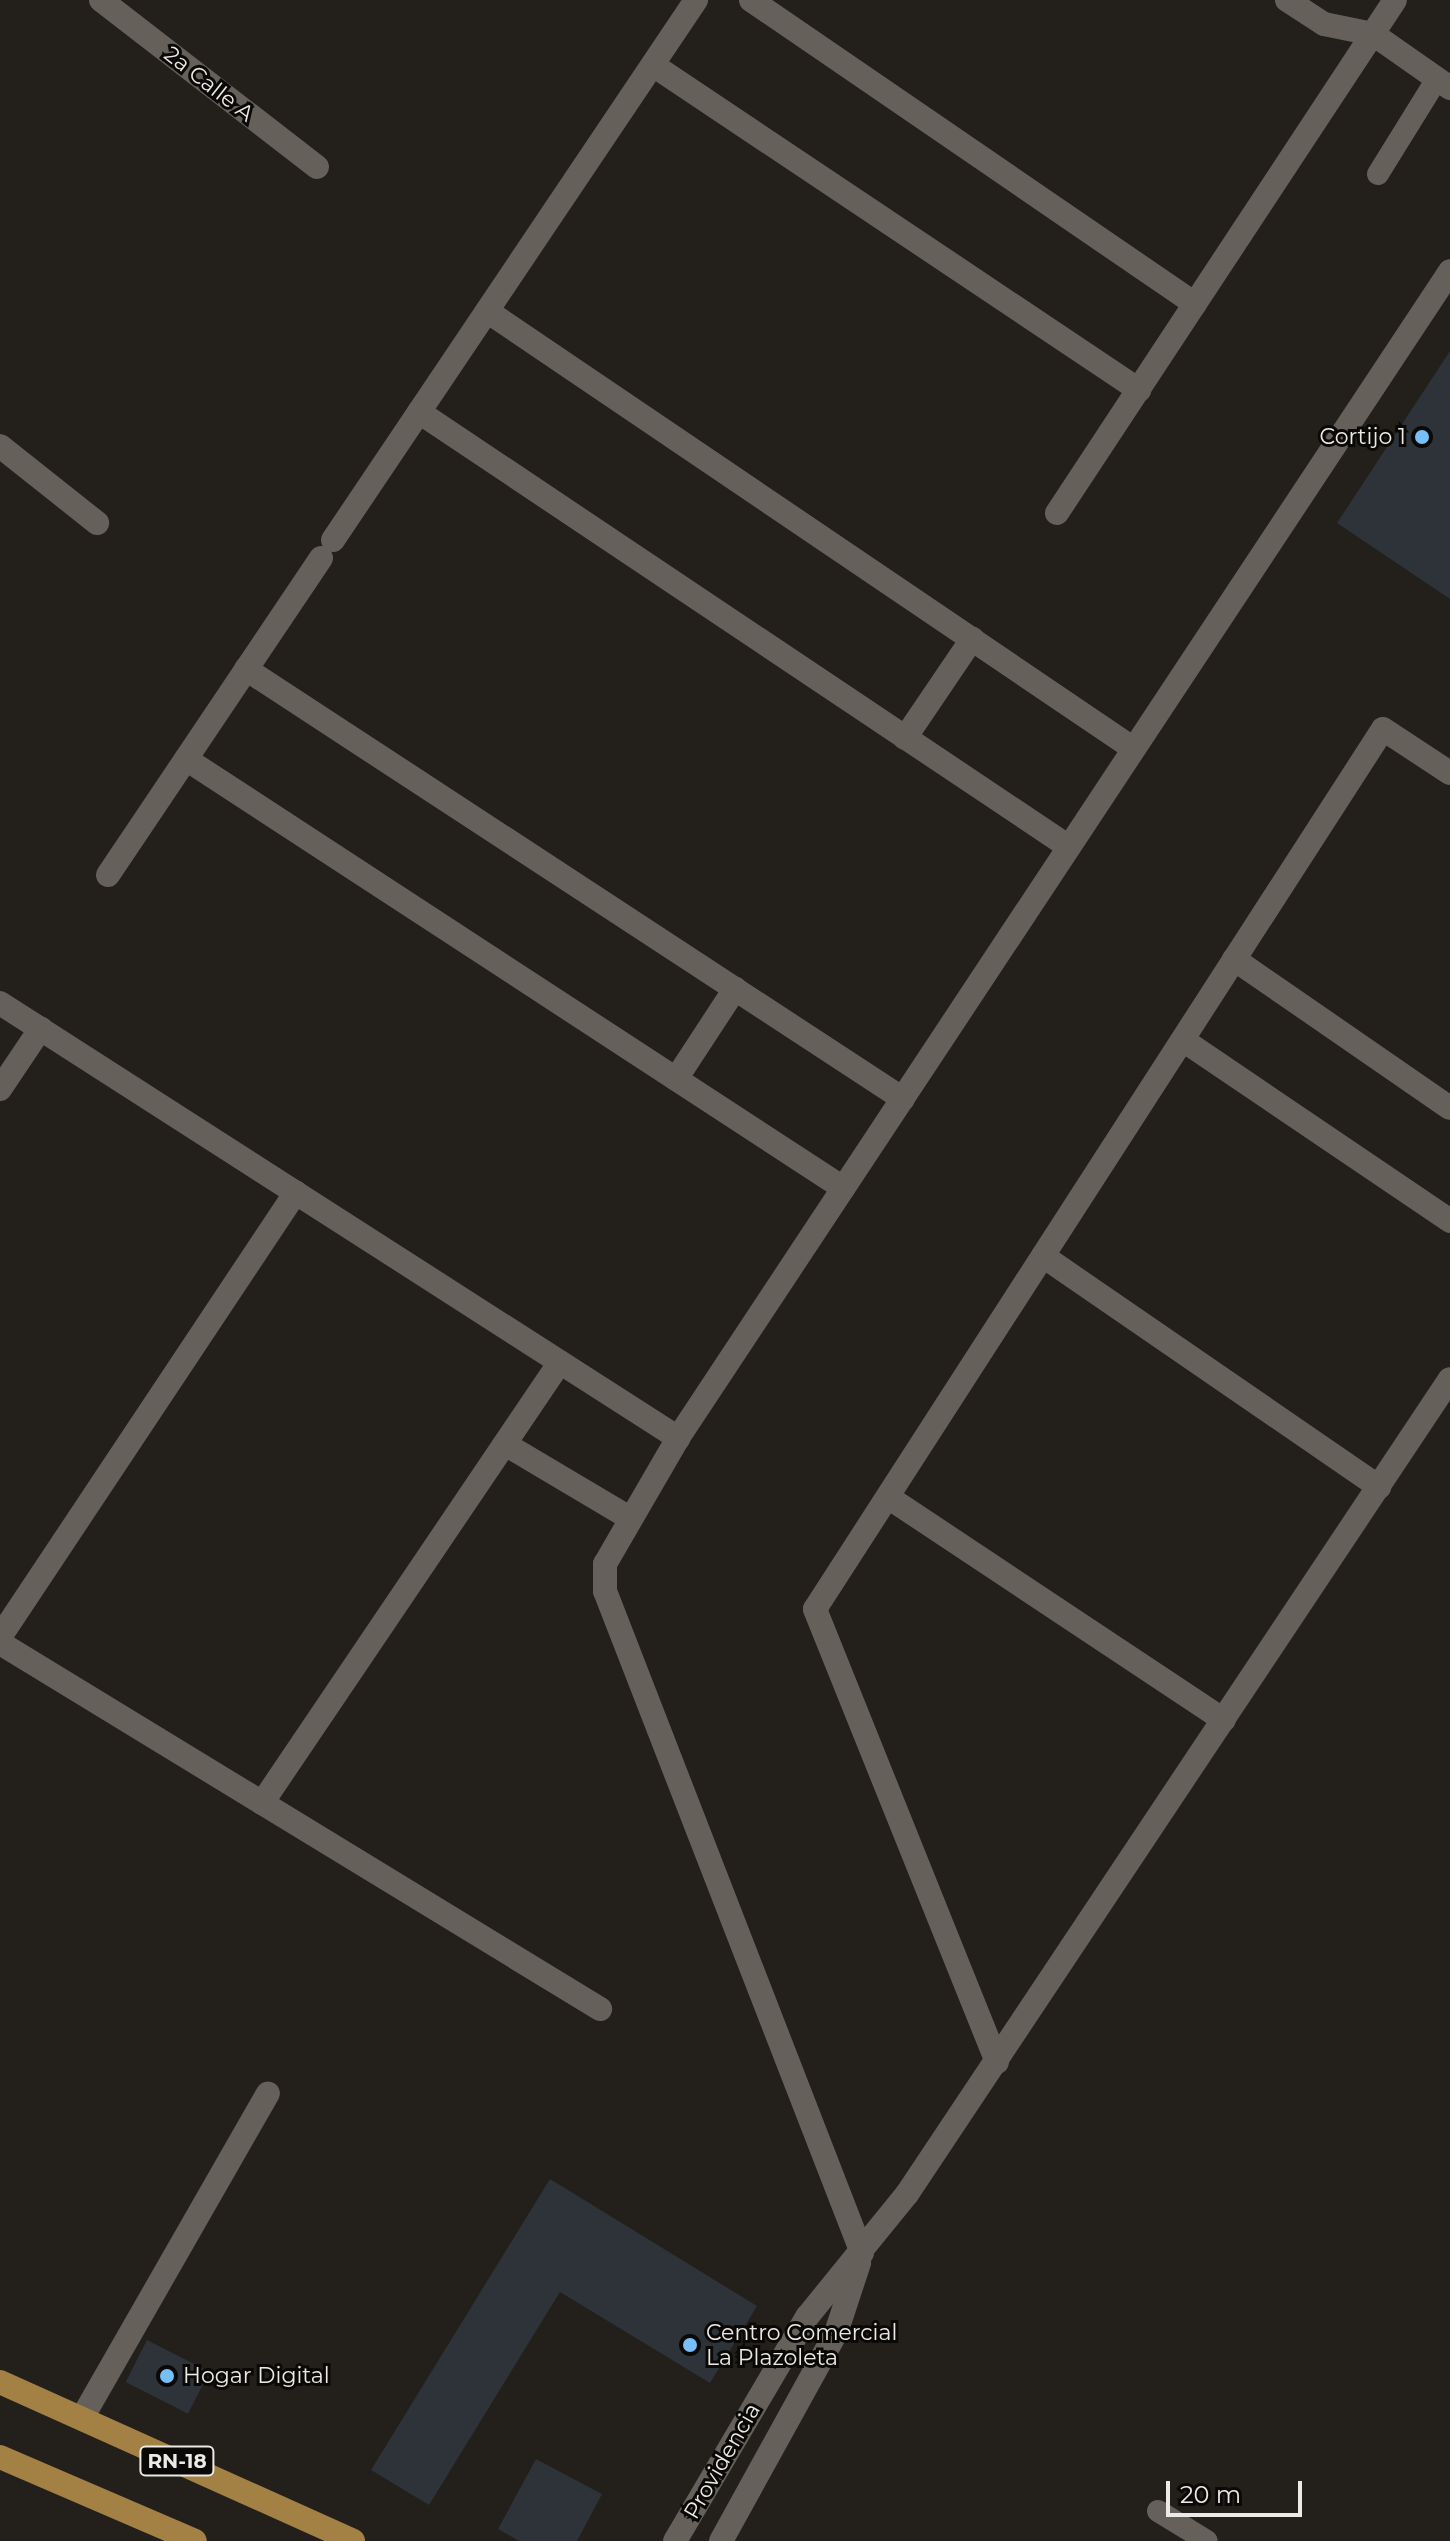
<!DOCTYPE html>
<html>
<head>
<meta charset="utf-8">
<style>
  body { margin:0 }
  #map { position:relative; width:1450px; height:2541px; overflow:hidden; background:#231f1a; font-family:Montserrat,sans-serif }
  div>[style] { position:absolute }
  .building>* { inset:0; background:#2d3338; transform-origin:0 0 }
  .lane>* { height:22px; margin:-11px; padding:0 11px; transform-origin:11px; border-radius:11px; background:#65615a }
  .street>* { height:24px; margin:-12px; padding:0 12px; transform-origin:12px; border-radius:12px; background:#65615a }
  .primary>* { height:24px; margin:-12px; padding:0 12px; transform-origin:12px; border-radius:12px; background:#a38145 }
  .dots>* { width:22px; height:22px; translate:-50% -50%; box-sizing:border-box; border:4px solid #0b0907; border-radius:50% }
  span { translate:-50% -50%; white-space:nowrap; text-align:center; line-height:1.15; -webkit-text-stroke:6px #0b0907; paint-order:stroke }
  .shield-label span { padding:2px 6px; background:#0b0907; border:2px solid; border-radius:6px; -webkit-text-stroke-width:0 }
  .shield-label { font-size:20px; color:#eceae6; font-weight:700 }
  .street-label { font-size:22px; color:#eceae6 }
  .poi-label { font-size:22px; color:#eceae6 }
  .right { translate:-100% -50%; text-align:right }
  .left { translate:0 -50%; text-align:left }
  .scale { position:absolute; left:1166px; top:2481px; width:136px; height:36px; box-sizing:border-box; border:4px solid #eceae6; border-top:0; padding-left:10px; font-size:24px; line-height:28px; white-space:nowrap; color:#eceae6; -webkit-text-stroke:6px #0b0907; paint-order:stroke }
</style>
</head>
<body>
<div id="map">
  <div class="building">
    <i style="clip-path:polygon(1450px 351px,1450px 599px,1337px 523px)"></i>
    <i style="clip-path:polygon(550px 2179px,757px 2306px,710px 2383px,560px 2292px,429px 2505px,371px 2470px)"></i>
    <i style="left:147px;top:2340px;width:70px;height:47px;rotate:27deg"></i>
    <i style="clip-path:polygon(536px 2459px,602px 2494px,577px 2541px,519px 2541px,498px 2529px)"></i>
  </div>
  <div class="lane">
    <i style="left:1378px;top:174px;width:112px;rotate:-58.2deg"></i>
    <i style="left:1158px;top:2511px;width:57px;rotate:31.5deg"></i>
  </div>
  <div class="street">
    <i style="left:101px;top:0;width:273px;rotate:37.7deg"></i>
    <i style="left:751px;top:0;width:538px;rotate:34.4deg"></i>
    <i style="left:1287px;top:0;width:44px;rotate:33deg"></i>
    <i style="left:1324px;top:24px;width:50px;rotate:11.5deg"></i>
    <i style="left:1373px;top:34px;width:94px;rotate:35deg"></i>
    <i style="left:653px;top:65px;width:585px;rotate:33.77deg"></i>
    <i style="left:487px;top:311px;width:781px;rotate:34.1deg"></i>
    <i style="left:419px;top:412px;width:782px;rotate:33.79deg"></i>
    <i style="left:0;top:446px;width:124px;rotate:38.4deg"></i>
    <i style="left:1057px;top:513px;width:614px;rotate:-56.62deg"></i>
    <i style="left:333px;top:540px;width:651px;rotate:-56.09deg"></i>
    <i style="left:246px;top:669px;width:785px;rotate:33.2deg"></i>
    <i style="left:905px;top:738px;width:120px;rotate:-55.9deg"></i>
    <i style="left:186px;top:759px;width:785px;rotate:33.14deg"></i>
    <i style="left:108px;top:875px;width:382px;rotate:-56.1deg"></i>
    <i style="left:1234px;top:959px;width:262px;rotate:34.6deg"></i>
    <i style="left:0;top:1003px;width:806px;rotate:32.68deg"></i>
    <i style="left:1183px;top:1040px;width:323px;rotate:34.1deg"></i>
    <i style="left:676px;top:1079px;width:108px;rotate:-56.8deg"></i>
    <i style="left:0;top:1089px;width:73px;rotate:-56.1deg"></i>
    <i style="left:1043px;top:1256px;width:408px;rotate:34.5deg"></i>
    <i style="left:505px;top:1444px;width:143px;rotate:30.7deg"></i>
    <i style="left:888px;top:1497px;width:403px;rotate:33.6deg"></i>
    <i style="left:0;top:1637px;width:534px;rotate:-56.37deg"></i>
    <i style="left:0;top:1643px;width:703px;rotate:31.38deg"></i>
    <i style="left:262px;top:1803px;width:532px;rotate:-55.95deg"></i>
    <i style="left:997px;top:2062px;width:488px;rotate:-111.9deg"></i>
    <i style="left:815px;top:1609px;width:1047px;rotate:-57.16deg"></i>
    <i style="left:1383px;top:729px;width:80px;rotate:33.3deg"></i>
    <i style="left:862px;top:2253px;width:710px;rotate:-111.22deg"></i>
    <i style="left:605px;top:1591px;width:27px;rotate:-90deg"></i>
    <i style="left:605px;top:1564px;width:146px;rotate:-59.9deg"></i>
    <i style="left:678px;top:1438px;width:1399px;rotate:-56.51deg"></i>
    <i style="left:82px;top:2418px;width:374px;rotate:-60.2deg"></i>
    <i style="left:675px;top:2541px;width:260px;rotate:-59.5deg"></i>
    <i style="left:807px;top:2317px;width:159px;rotate:-50.9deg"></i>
    <i style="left:907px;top:2194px;width:979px;rotate:-56.33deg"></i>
    <i style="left:721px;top:2541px;width:238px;rotate:-61.1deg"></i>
    <i style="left:836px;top:2333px;width:74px;rotate:-71.8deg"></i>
  </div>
  <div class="primary">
    <i style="left:0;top:2382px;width:387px;rotate:24.2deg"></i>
    <i style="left:0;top:2457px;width:212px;rotate:23.3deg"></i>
  </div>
  <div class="dots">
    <i style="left:1422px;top:437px;background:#76c0f7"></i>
    <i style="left:690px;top:2345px;background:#76c0f7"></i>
    <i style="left:167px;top:2376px;background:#76c0f7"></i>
  </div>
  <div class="shield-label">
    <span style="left:177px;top:2461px">RN-18</span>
  </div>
  <div class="street-label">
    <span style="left:209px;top:84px;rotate:38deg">2a Calle A</span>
    <span style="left:722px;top:2461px;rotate:-60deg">Providencia</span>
  </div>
  <div class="poi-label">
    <span class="right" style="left:1406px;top:437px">Cortijo 1</span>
    <span class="left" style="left:706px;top:2345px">Centro Comercial<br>La Plazoleta</span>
    <span class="left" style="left:183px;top:2376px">Hogar Digital</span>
  </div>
  <div class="scale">20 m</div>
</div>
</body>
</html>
